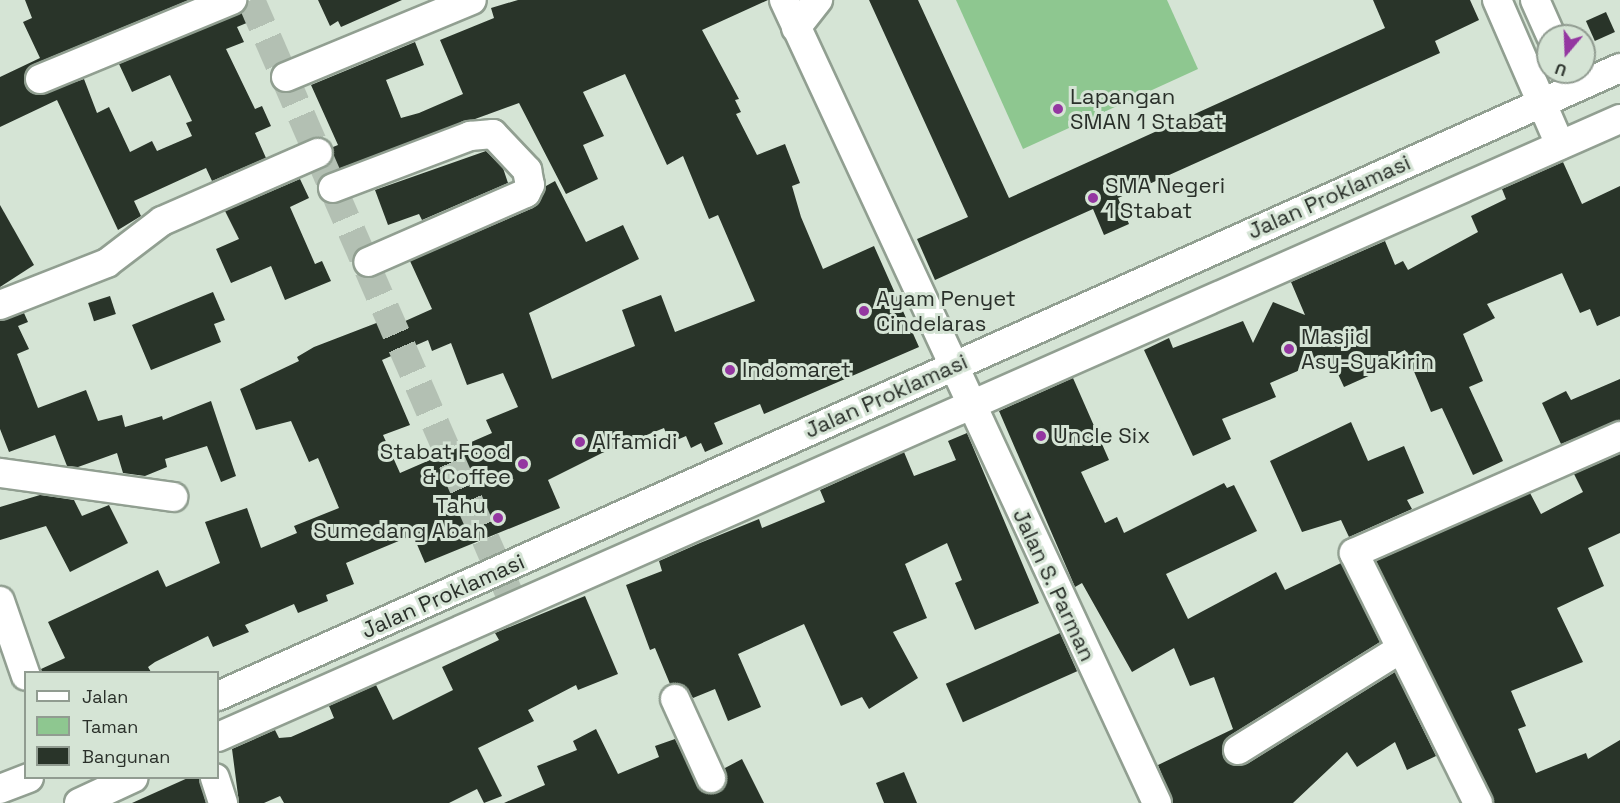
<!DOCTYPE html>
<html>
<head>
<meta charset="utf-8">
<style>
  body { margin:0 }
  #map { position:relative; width:1620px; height:803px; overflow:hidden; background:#d5e4d5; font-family:"Space Grotesk",sans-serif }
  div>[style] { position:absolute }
  .green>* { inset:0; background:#8ec790 }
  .building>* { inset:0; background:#293429; transform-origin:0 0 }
  .minor-tunnel>* { height:28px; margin-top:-14px; transform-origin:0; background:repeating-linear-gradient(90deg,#b3c0b3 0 28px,transparent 0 42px) }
  .roads { filter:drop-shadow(2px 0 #919f91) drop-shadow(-2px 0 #919f91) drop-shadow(0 2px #919f91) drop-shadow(0 -2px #919f91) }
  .minor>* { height:28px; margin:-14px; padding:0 14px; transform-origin:14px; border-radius:14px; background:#fff }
  .dots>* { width:16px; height:16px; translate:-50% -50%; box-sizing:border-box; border:3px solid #d5e4d5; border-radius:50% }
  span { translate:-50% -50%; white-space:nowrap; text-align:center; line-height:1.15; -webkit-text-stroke:6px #d5e4d5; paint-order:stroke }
  .poi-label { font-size:22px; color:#2a302a }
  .left { translate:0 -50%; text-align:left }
  .right { translate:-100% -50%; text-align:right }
  .street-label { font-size:22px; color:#2a302a }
  .legend { position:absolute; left:24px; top:671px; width:195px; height:108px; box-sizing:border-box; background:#d5e4d5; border:2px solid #919c91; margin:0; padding:8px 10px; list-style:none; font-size:18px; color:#2a302a }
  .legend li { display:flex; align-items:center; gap:12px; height:30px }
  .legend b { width:30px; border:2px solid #919c91 }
  .north { position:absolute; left:1536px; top:24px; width:60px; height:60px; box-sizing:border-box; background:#d5e4d5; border:2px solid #919c91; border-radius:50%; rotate:199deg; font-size:16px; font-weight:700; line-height:24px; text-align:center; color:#2a302a }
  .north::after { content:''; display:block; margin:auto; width:21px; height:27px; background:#9437a1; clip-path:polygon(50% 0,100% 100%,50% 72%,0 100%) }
</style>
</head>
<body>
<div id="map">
  <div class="green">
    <i style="clip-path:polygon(956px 0,1167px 0,1198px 69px,1023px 149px)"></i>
  </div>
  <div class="building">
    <i style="clip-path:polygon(25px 0,189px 0,34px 64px,24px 76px,30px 92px,38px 95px,84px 79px,97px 113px,109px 107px,130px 152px,152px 141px,157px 151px,192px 136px,186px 123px,192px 121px,170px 75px,132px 92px,119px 64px,244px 11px,249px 22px,237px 27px,244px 42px,226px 49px,255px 109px,262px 106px,271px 126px,255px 133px,266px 158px,212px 181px,206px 168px,134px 201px,141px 216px,118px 230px,57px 100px,0 127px,0 77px,40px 58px,23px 22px,32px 18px)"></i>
    <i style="clip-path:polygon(318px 0,402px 0,341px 27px,338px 21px,330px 26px)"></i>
    <i style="clip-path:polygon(evenodd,518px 0,768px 0,702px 30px,739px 99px,735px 100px,741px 112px,736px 114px,757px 155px,785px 144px,800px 183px,792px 186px,801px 217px,823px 269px,874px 246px,919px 347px,764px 414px,760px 404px,714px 423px,723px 444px,705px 452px,701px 443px,691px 448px,686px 436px,670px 443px,664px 428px,602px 453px,548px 480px,560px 508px,425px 563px,413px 535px,346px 563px,354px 584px,326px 595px,328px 601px,298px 613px,294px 604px,245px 625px,249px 632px,213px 647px,208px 636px,155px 662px,148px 667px,151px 672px,42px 672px,41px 669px,65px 658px,48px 622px,158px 570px,166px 587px,220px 563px,205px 522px,247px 508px,261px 548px,297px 533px,294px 526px,339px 508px,318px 458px,309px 462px,291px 421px,256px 430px,240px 389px,299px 361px,297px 357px,314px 347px,379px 322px,383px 331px,432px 309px,410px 261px,533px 208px,546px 186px,555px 181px,586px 242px,623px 225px,639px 259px,529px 313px,552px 379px,635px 346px,622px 310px,661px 295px,675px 332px,755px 301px,718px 215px,709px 219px,683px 156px,667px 165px,625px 74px,583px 92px,604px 136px,583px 145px,598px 179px,566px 194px,519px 103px,338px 169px,333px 158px,333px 147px,338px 145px,311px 85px,415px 42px,424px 65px,386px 80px,401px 118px,419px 113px,463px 94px,440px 40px,494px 18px,491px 8px,518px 0,428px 340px,432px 351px,451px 343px,467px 385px,503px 373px,518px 407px,486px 420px,492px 433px,400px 473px,383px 435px,410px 425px,382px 360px,428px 340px)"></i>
    <i style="clip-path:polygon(869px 0,918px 0,1009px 198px,1385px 28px,1373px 0,1470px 0,1479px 20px,1435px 41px,1440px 53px,1118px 198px,1129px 224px,1104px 235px,1093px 209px,935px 280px,917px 239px,968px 217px)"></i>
    <i style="left:1606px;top:12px;width:22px;height:22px;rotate:66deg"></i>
    <i style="clip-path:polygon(486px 151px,503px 168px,508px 183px,422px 220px,419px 214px,388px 225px,375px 190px)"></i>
    <i style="clip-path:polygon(1563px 162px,1582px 204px,1620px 186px,1620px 316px,1597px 326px,1590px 309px,1580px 313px,1562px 273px,1487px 304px,1495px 318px,1463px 334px,1483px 381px,1469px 387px,1503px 461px,1473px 475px,1442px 408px,1431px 412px,1405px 350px,1370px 367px,1373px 374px,1344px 387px,1330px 357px,1270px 383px,1276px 397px,1222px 419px,1231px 439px,1193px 456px,1144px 350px,1169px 338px,1173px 348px,1243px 321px,1253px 343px,1273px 302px,1305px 315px,1291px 282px,1385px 241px,1395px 265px,1403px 261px,1408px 270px,1478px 232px,1471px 216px,1506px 199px,1502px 189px)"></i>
    <i style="clip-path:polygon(300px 179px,309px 198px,290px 207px,315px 264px,322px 261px,331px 281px,285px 300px,271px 266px,231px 283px,216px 249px,239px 239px,225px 211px)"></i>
    <i style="clip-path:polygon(0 205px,34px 265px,0 287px)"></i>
    <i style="clip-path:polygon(213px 292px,225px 320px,214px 324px,221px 342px,151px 370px,132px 325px)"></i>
    <i style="left:110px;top:296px;width:19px;height:23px;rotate:72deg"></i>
    <i style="clip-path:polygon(24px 313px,28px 322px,18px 326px,29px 349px,17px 354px,38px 408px,86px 390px,98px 421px,122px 415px,125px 427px,162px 416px,163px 420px,211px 401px,236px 476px,221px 482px,207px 446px,165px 459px,167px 467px,145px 476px,123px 473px,117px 453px,78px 467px,67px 466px,55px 435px,9px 452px,0 429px,0 321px)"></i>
    <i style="clip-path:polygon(1073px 378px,1109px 460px,1081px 472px,1105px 523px,1117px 517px,1124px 533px,1224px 483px,1227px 488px,1234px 485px,1257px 531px,1166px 574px,1188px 619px,1276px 572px,1285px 590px,1341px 563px,1380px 642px,1229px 736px,1222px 750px,1224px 759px,1238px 766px,1247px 764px,1395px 672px,1436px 756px,1407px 770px,1395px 742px,1357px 767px,1347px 752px,1293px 803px,1173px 803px,1158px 765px,1233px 729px,1214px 677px,1190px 686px,1174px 648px,1132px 672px,1082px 583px,1075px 587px,999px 411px)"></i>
    <i style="clip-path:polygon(1620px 379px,1620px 420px,1561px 444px,1542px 403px,1566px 391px,1571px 400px)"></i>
    <i style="clip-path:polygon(1351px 422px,1368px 461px,1404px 446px,1424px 493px,1407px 500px,1412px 509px,1349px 537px,1341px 520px,1302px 532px,1270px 461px)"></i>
    <i style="clip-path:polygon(967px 433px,1039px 603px,975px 630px,955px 583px,962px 580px,947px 543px,905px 564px,927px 618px,893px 632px,918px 678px,869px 709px,862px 697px,841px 706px,804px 624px,738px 654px,761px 707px,728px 721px,715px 689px,693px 698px,684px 685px,670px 684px,655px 648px,650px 650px,626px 585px,662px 571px,659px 561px,700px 543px,759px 519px,762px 528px,825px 502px,820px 490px,904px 452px,914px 476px,956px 460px,948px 441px)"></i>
    <i style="clip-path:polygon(1620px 454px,1620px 533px,1588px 548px,1604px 586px,1557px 608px,1583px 662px,1511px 691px,1526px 726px,1518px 729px,1536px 773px,1586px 753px,1588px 759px,1620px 740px,1620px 803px,1494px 803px,1376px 561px,1530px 493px,1541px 514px,1583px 492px,1574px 474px)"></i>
    <i style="clip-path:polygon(40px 495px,74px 500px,82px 516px,109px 505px,128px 543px,70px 572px,46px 526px,0 540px,0 507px)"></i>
    <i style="clip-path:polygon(585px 596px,618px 674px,578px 690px,576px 685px,528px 710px,534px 721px,478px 748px,502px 796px,484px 803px,477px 789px,449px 803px,284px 803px,280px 796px,264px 803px,239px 803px,232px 749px,275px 730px,279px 738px,291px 737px,334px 718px,329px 706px,376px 685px,393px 720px,453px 690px,442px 667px,499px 640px,495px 633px)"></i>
    <i style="left:1060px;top:633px;width:42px;height:125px;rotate:66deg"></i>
    <i style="clip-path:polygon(596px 729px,618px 774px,659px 757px,655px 746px,675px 739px,702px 792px,718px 793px,727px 780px,725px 768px,742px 759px,764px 803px,504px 803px,545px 785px,537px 766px,577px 750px,573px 741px)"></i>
    <i style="clip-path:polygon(904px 772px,917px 803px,884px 803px,876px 783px)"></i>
    <i style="clip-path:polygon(190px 777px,199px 777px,206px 803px,132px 803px)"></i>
  </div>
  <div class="minor-tunnel">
    <i style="left:251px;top:0;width:662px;rotate:66.49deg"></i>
  </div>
  <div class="roads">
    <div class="minor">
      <i style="left:784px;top:0;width:885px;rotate:65.08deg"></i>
      <i style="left:1497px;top:0;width:158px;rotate:66.5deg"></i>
      <i style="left:1535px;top:0;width:39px;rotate:66deg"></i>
      <i style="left:796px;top:28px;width:36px;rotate:-52deg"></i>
      <i style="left:286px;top:77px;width:201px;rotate:-22.5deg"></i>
      <i style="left:40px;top:79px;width:208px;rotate:-22.4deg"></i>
      <i style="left:333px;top:188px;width:147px;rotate:-20.8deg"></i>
      <i style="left:470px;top:136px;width:23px;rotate:-5deg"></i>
      <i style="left:493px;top:134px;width:50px;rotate:46.6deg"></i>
      <i style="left:527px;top:170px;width:15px;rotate:79deg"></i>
      <i style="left:530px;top:185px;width:9px;rotate:117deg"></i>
      <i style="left:526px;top:193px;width:172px;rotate:156.4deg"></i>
      <i style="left:0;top:305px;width:115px;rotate:-21.4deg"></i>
      <i style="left:107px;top:263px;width:69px;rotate:-37.4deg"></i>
      <i style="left:162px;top:221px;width:170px;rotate:-23.6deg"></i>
      <i style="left:0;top:473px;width:175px;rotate:7.9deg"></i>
      <i style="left:0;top:601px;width:79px;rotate:70.9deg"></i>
      <i style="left:218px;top:696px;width:1536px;rotate:-24.13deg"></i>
      <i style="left:675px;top:699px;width:87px;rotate:65.5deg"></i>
      <i style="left:218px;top:737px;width:1532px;rotate:-23.79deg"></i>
      <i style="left:1238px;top:750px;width:191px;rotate:-31.9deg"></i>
      <i style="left:215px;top:778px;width:26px;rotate:72deg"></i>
      <i style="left:0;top:789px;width:31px;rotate:-21deg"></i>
      <i style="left:79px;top:803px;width:60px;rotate:-24.8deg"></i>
      <i style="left:1478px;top:803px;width:279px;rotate:-116.4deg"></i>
      <i style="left:1354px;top:553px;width:291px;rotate:-23.7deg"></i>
    </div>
  </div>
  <div class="dots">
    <i style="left:1058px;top:109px;background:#9437a1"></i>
    <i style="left:1093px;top:198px;background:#9437a1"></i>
    <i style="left:864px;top:311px;background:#9437a1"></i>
    <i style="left:1289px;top:349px;background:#9437a1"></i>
    <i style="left:730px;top:370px;background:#9437a1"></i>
    <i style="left:1041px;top:436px;background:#9437a1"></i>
    <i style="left:580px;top:442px;background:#9437a1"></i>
    <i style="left:523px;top:464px;background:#9437a1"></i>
    <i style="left:498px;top:518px;background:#9437a1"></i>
  </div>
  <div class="poi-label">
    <span class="left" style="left:1070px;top:109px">Lapangan<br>SMAN 1 Stabat</span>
    <span class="left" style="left:1105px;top:198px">SMA Negeri<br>1 Stabat</span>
    <span class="left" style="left:876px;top:311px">Ayam Penyet<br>Cindelaras</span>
    <span class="left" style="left:1301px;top:349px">Masjid<br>Asy-Syakirin</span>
    <span class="left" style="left:742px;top:370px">Indomaret</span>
    <span class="left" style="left:1053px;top:436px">Uncle Six</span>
    <span class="left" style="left:592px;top:442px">Alfamidi</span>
    <span class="right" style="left:511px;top:464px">Stabat Food<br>&amp; Coffee</span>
    <span class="right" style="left:486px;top:518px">Tahu<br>Sumedang Abah</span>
  </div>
  <div class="street-label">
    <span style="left:1329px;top:197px;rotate:-24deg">Jalan Proklamasi</span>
    <span style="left:886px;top:396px;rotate:-24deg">Jalan Proklamasi</span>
    <span style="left:1054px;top:585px;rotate:65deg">Jalan S. Parman</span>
    <span style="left:443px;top:596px;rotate:-24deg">Jalan Proklamasi</span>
  </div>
  <ul class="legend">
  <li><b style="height:8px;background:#fff"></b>Jalan</li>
  <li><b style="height:16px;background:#8ec790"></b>Taman</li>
  <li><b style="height:16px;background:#293429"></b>Bangunan</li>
  </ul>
  <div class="north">U</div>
</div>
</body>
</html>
